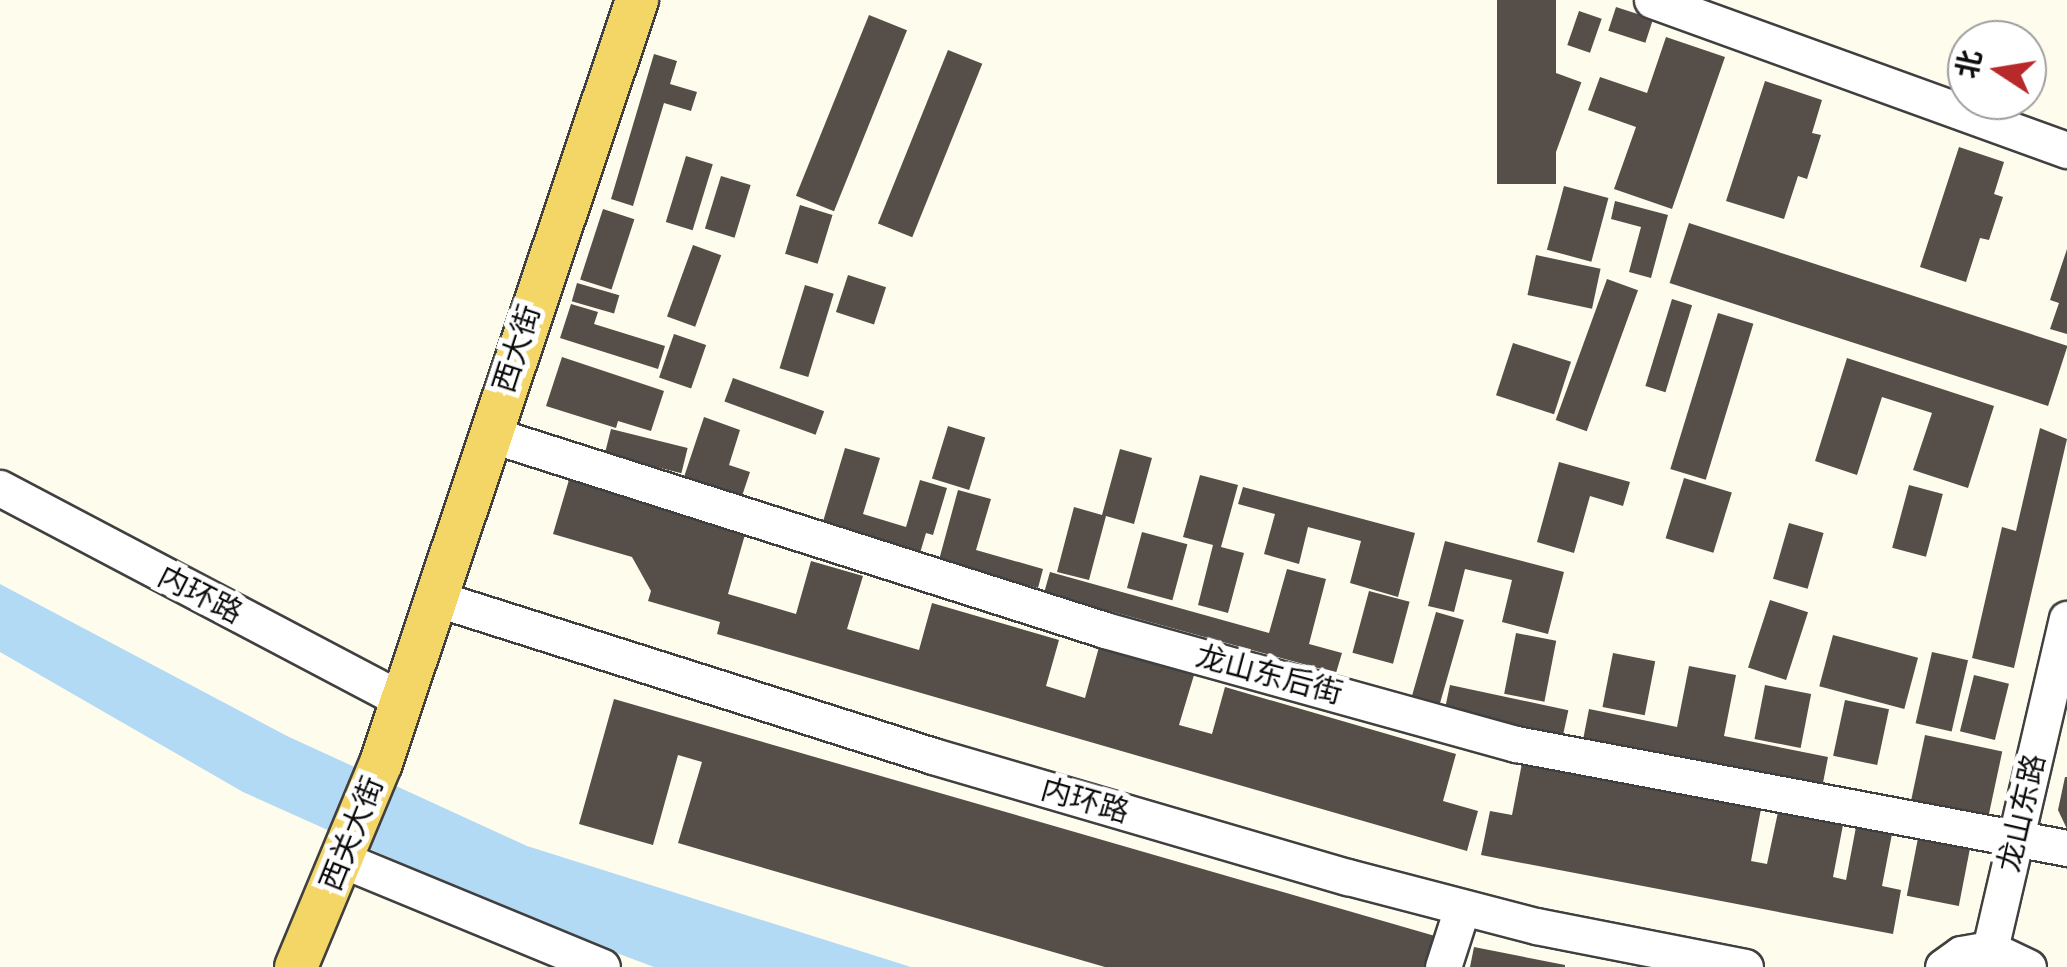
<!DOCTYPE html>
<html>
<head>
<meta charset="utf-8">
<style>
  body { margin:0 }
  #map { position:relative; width:2067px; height:967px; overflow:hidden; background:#fefced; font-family:"Zilla Slab","Noto Sans SC",serif }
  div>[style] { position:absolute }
  .water>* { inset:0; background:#b3daf4 }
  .building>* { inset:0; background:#554e49; transform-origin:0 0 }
  .roads { filter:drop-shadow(2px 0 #404040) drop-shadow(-2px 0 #404040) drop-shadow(0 2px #404040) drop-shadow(0 -2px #404040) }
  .minor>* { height:35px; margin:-17.5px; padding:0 17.5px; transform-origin:17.5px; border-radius:17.5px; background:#fff }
  .major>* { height:42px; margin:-21px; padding:0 21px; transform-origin:21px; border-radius:21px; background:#f4d667 }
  span { translate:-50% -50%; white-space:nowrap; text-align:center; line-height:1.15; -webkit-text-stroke:10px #fff; paint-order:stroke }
  .street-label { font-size:30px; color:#0d0d0d }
  .north { position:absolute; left:1947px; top:20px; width:100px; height:100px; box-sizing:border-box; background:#fff; border:2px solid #9e9e9e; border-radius:50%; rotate:282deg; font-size:28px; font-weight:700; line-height:40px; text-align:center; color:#0d0d0d }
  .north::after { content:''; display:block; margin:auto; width:35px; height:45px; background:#b8292b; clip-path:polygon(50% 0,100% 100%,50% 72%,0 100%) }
</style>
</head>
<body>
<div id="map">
  <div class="water">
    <i style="clip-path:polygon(0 584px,287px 736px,527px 846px,911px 967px,654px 967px,526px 919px,243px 792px,0 652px)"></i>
  </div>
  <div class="building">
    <i style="left:1497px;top:0;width:59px;height:184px"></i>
    <i style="left:1616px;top:7px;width:39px;height:25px;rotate:18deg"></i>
    <i style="left:1579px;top:11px;width:24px;height:36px;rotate:19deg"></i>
    <i style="left:869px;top:15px;width:41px;height:195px;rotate:22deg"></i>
    <i style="clip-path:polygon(1666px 37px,1725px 57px,1672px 209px,1614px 189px,1636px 127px,1588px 110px,1600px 77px,1647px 93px)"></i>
    <i style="left:948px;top:50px;width:37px;height:187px;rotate:22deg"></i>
    <i style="clip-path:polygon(654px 54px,677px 61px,670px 84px,697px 92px,691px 111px,664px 103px,633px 206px,611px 199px)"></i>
    <i style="left:1556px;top:73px;width:27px;height:92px;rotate:20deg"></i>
    <i style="clip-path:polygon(1765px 81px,1822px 100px,1812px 133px,1821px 135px,1807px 179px,1798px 176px,1784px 219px,1726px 201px)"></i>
    <i style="clip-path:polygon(1959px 147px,2004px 162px,1994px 194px,2003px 197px,1989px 240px,1980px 238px,1966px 282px,1920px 267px)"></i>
    <i style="left:686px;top:156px;width:28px;height:69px;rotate:17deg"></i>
    <i style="left:721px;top:176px;width:31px;height:55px;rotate:17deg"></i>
    <i style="left:1564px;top:186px;width:46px;height:66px;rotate:15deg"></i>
    <i style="clip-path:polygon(1615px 201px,1668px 215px,1651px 278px,1629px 272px,1641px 227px,1611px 219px)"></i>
    <i style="left:800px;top:205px;width:34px;height:51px;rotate:17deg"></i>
    <i style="left:603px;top:209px;width:33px;height:74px;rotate:18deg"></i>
    <i style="left:1689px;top:223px;width:398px;height:63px;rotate:18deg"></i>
    <i style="left:693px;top:245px;width:30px;height:76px;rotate:20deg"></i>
    <i style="clip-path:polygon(2067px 249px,2067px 334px,2050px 329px,2059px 303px,2050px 300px)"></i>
    <i style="left:1536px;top:255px;width:66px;height:41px;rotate:12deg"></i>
    <i style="left:848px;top:275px;width:40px;height:39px;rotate:18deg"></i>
    <i style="left:1607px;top:279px;width:33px;height:150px;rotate:20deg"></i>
    <i style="left:577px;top:283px;width:44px;height:19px;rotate:16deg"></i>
    <i style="left:805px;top:285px;width:30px;height:87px;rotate:17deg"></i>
    <i style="left:1672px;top:299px;width:21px;height:91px;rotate:17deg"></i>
    <i style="clip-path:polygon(571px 304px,598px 312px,594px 324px,665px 346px,658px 369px,560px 338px)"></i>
    <i style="left:1718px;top:313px;width:37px;height:163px;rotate:17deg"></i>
    <i style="left:674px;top:334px;width:34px;height:46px;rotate:19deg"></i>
    <i style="left:1513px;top:343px;width:61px;height:55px;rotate:18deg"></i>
    <i style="clip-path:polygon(562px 357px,664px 391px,651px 431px,618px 421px,616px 428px,546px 406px)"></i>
    <i style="clip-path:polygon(1847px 358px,1994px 406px,1968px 488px,1913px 470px,1932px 413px,1882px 397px,1857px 475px,1815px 461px)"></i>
    <i style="left:733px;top:378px;width:97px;height:25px;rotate:20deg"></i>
    <i style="clip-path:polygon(704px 417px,740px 430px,729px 465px,750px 472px,742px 496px,684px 477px)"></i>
    <i style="left:948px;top:426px;width:39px;height:55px;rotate:17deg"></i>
    <i style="clip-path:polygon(2040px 428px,2067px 439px,2014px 668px,1972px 658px,2002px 527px,2016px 531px)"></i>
    <i style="left:611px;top:429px;width:79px;height:26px;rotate:14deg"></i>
    <i style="clip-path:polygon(845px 448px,880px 458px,863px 514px,906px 527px,920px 480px,947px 488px,933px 535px,926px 533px,920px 553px,822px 525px)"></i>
    <i style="clip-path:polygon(1120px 449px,1152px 458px,1134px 524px,1106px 516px,1089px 580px,1057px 572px,1074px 507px,1102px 515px)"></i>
    <i style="clip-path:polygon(1559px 462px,1630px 482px,1623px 506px,1590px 496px,1574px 553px,1537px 542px)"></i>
    <i style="clip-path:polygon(571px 473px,748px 524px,728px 594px,796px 614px,811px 561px,863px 576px,847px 629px,919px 650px,932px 603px,1059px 640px,1046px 686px,1085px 698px,1099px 647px,1194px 675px,1179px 725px,1212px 734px,1225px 687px,1456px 754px,1443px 801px,1478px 811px,1467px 851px,717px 634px,720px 622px,648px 601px,651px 591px,632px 557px,553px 534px)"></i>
    <i style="clip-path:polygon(1200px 475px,1238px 485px,1221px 547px,1244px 553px,1228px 613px,1198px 605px,1213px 545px,1183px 537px)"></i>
    <i style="left:1684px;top:478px;width:50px;height:63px;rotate:17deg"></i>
    <i style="left:1909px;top:485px;width:35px;height:65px;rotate:15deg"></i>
    <i style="clip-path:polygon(1243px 487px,1415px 533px,1398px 597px,1350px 583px,1361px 541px,1308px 527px,1299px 564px,1264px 554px,1275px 514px,1238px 504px)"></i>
    <i style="clip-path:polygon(958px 490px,991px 499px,976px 550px,1043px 569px,1038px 588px,939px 560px)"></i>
    <i style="left:1789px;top:523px;width:36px;height:58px;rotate:16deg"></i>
    <i style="left:1142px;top:532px;width:47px;height:58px;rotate:15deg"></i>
    <i style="clip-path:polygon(1445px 541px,1564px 572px,1548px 634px,1502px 622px,1512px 580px,1465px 569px,1454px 612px,1428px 606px)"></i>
    <i style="clip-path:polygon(1287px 569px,1326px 579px,1309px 644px,1342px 653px,1336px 673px,1044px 593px,1050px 572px,1269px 633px)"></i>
    <i style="left:1369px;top:591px;width:42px;height:64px;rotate:15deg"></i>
    <i style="left:1770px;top:600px;width:40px;height:71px;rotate:18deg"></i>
    <i style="left:1436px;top:612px;width:29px;height:87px;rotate:16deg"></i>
    <i style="left:1516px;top:633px;width:41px;height:62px;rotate:11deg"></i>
    <i style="left:1833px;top:635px;width:88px;height:53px;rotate:15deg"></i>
    <i style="left:1932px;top:652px;width:37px;height:73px;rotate:13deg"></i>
    <i style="left:1613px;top:653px;width:43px;height:55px;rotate:11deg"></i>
    <i style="clip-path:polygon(1689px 666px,1736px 675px,1724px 736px,1828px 757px,1821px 793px,1582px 745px,1589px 709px,1677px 727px)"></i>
    <i style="left:1974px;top:675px;width:36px;height:58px;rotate:14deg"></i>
    <i style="left:1450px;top:685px;width:121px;height:25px;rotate:12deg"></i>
    <i style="left:1765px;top:685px;width:47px;height:55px;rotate:11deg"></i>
    <i style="clip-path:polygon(614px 699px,1435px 936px,1426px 967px,1105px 967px,678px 843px,702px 762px,678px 755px,653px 845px,579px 824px)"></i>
    <i style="left:1845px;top:700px;width:45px;height:57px;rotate:12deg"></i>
    <i style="left:1925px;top:735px;width:79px;height:71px;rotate:12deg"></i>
    <i style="clip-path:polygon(1522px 763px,1761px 809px,1751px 861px,1767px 864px,1778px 812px,1843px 825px,1833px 877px,1846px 880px,1856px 827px,1892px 834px,1882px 886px,1901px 890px,1893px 934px,1481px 855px,1490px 811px,1512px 815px)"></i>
    <i style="clip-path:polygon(2065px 777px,2067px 777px,2067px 829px,2058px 810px)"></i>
    <i style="left:1919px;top:833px;width:53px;height:64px;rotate:11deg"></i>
    <i style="clip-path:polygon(1474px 947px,1565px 965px,1565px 967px,1470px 967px)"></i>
  </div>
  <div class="roads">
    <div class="minor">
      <i style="left:1652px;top:0;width:441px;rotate:19.9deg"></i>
      <i style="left:489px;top:434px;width:646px;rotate:17.65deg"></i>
      <i style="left:1105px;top:630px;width:427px;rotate:15.5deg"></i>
      <i style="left:1516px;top:744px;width:561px;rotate:10.69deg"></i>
      <i style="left:0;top:488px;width:453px;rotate:27.8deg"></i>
      <i style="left:435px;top:598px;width:522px;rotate:17.6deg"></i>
      <i style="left:933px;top:756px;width:432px;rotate:16.3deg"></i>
      <i style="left:1348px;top:877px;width:194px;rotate:14.6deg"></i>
      <i style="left:1536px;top:926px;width:213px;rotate:11.1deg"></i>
      <i style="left:343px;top:860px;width:280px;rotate:22.4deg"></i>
      <i style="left:1990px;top:949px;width:339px;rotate:-76.9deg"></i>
      <i style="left:1443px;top:967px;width:62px;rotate:-72.1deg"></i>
      <i style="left:1943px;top:967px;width:22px;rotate:-36deg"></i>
      <i style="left:1961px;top:954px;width:29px;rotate:-10deg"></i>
      <i style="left:1990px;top:949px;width:42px;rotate:25.3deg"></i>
    </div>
    <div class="major">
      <i style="left:296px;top:967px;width:221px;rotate:-67.4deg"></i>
      <i style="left:381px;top:763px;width:805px;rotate:-71.45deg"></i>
    </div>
  </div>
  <div class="street-label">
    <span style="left:517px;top:349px;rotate:-72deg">西大街</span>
    <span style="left:200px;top:595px;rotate:27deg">内环路</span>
    <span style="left:1269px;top:675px;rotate:15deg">龙山东后街</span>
    <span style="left:1085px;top:801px;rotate:16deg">内环路</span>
    <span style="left:2022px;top:813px;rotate:-77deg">龙山东路</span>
    <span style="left:352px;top:834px;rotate:-68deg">西关大街</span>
  </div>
  <div class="north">北</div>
</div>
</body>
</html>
